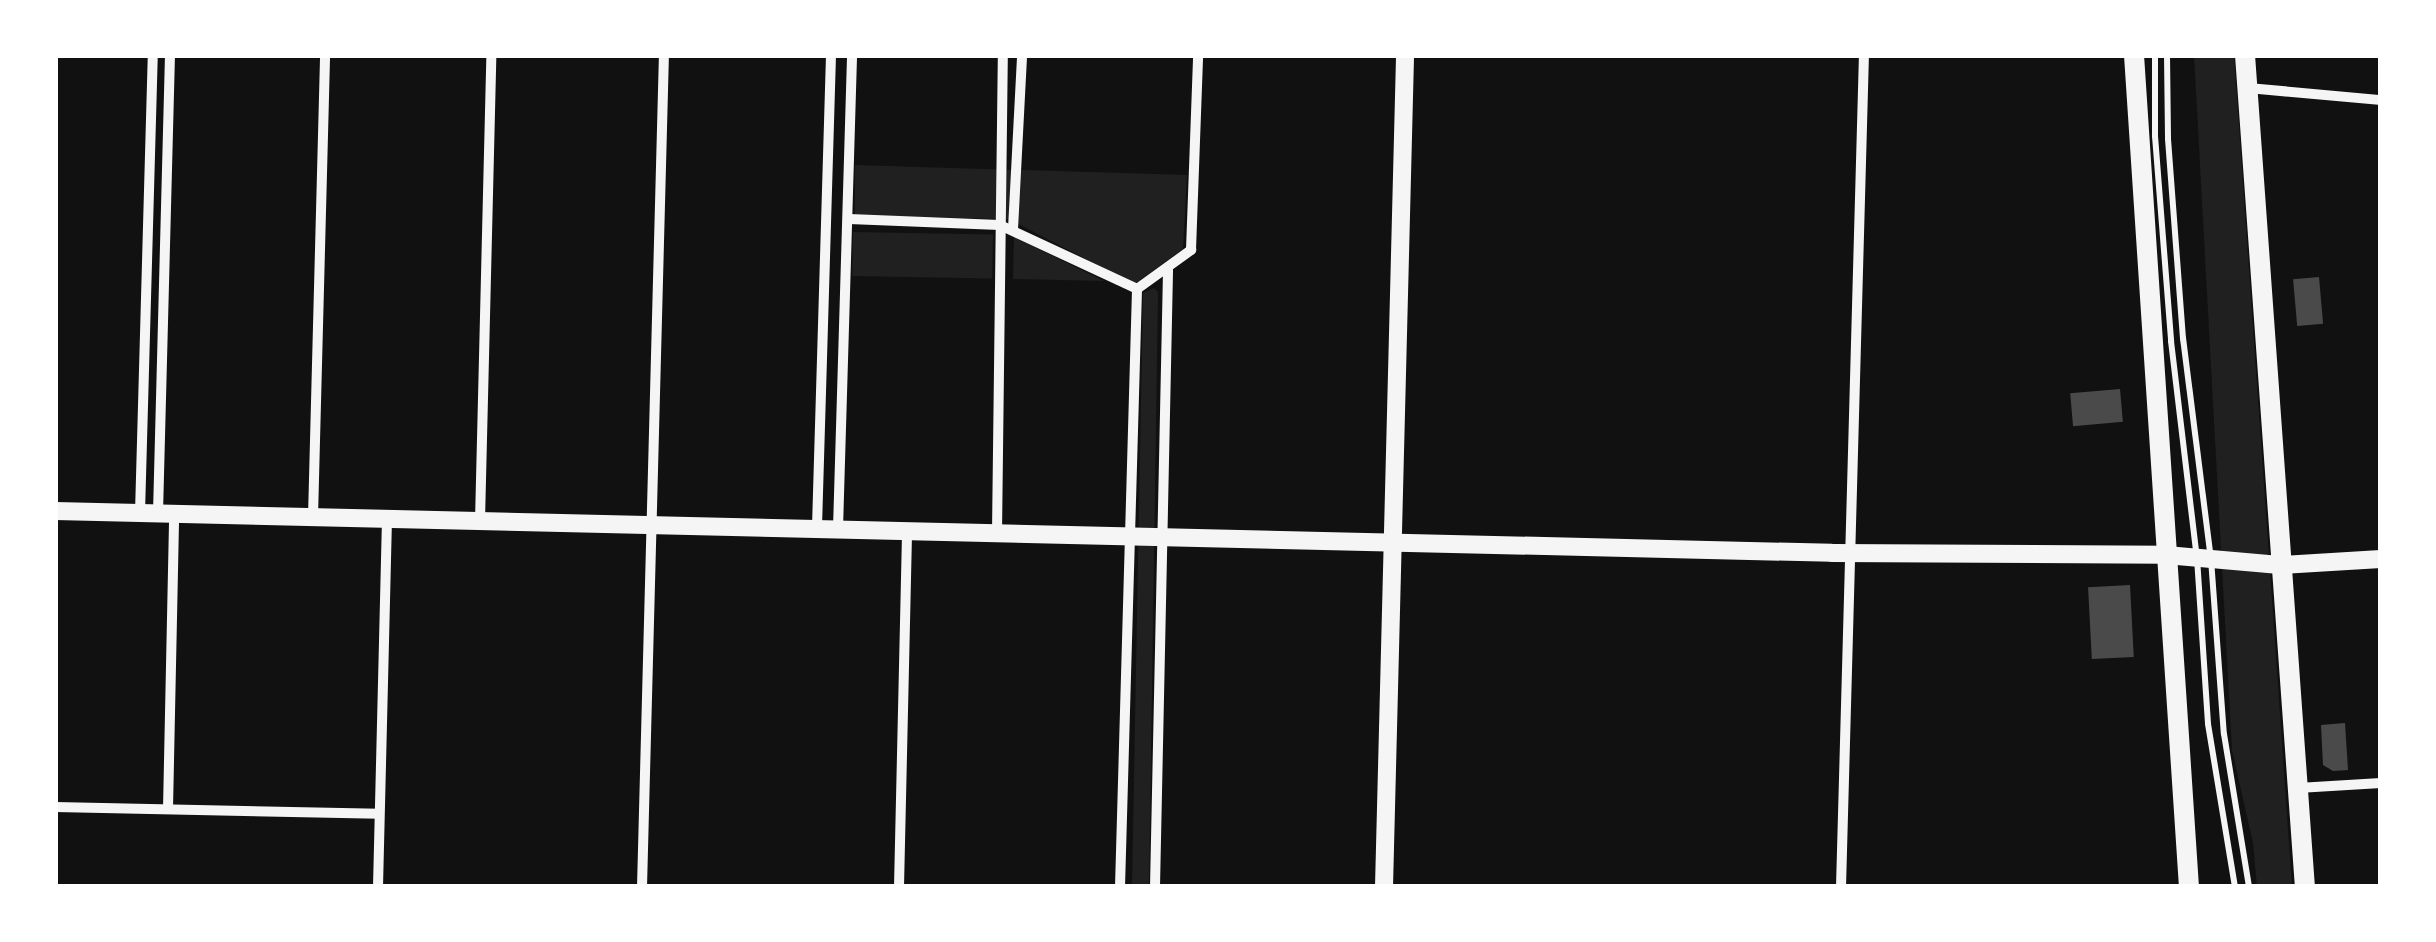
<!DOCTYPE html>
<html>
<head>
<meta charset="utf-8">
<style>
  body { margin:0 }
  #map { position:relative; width:2436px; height:942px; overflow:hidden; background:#111; font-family:"DejaVu Sans",sans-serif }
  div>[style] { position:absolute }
  .green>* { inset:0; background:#202020; transform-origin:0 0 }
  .building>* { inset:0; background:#4a4a4a; transform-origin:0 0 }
  .service>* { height:6px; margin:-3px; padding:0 3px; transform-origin:3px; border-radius:3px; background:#f5f5f5 }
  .minor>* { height:10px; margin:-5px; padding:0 5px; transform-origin:5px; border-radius:5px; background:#f5f5f5 }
  .tertiary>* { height:18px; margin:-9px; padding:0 9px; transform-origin:9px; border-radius:9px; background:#f5f5f5 }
  .secondary>* { height:20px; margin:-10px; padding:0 10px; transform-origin:10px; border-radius:10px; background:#f5f5f5 }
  span { translate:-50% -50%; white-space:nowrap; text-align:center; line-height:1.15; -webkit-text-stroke:10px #fff; paint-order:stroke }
  .frame { position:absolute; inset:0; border:58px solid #fff; pointer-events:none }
</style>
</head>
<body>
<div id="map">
  <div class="green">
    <i style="clip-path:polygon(2194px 55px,2234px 55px,2292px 887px,2257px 887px,2253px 843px,2232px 750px)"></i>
    <i style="clip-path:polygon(855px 165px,1187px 175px,1183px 249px,1134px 284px,1009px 219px,855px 216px)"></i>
    <i style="left:853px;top:232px;width:140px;height:44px;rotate:1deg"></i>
    <i style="clip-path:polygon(1014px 237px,1104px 281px,1013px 279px)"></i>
    <i style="clip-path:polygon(1154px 288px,1158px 292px,1149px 887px,1132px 887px,1143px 293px)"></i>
  </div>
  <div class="building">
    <i style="left:2319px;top:277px;width:47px;height:26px;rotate:85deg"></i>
    <i style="left:2120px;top:389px;width:33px;height:50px;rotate:85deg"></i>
    <i style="left:2130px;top:585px;width:72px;height:42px;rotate:87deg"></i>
    <i style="clip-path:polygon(2345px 723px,2348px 770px,2333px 771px,2323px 765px,2321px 725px)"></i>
  </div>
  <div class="service">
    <i style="left:2155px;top:55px;width:81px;rotate:90deg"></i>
    <i style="left:2155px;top:136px;width:206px;rotate:85.5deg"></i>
    <i style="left:2171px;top:341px;width:219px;rotate:83.2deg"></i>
    <i style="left:2197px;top:558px;width:166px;rotate:86.2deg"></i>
    <i style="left:2208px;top:724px;width:165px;rotate:80.6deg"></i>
    <i style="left:2167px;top:55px;width:84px;rotate:89.3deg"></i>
    <i style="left:2168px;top:139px;width:200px;rotate:85.7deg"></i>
    <i style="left:2183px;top:338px;width:223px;rotate:82.8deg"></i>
    <i style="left:2211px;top:559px;width:175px;rotate:85.8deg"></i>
    <i style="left:2224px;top:734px;width:155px;rotate:80.7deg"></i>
  </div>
  <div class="minor">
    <i style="left:2248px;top:88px;width:134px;rotate:5.2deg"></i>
    <i style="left:849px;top:219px;width:151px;rotate:2.3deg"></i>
    <i style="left:1000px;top:225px;width:151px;rotate:25deg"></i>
    <i style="left:1013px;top:229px;width:174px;rotate:-87deg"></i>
    <i style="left:1137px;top:289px;width:67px;rotate:-35.8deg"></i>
    <i style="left:1191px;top:250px;width:195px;rotate:-87.9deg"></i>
    <i style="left:140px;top:513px;width:458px;rotate:-88.4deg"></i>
    <i style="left:158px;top:513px;width:458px;rotate:-88.5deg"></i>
    <i style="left:313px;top:517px;width:462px;rotate:-88.5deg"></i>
    <i style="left:480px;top:521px;width:466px;rotate:-88.6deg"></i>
    <i style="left:817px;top:527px;width:472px;rotate:-88.3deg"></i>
    <i style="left:838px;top:529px;width:474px;rotate:-88.3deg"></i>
    <i style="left:997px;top:533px;width:478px;rotate:-89.3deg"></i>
    <i style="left:2298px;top:788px;width:83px;rotate:-3.4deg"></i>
    <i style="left:55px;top:807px;width:324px;rotate:1.2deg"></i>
    <i style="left:168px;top:809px;width:296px;rotate:-88.8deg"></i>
    <i style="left:378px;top:887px;width:369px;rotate:-88.6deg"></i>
    <i style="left:642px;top:887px;width:832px;rotate:-88.49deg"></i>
    <i style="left:899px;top:887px;width:356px;rotate:-88.7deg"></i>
    <i style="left:1120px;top:887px;width:598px;rotate:-88.37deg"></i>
    <i style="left:1155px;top:887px;width:617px;rotate:-88.79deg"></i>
    <i style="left:1841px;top:887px;width:832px;rotate:-88.42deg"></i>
  </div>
  <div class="tertiary">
    <i style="left:55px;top:511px;width:1777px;rotate:1.35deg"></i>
    <i style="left:1832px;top:553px;width:334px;rotate:0.3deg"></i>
    <i style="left:2166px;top:555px;width:114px;rotate:5deg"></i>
    <i style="left:2280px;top:565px;width:101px;rotate:-3.4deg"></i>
    <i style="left:1384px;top:887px;width:832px;rotate:-88.55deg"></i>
  </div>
  <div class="secondary">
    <i style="left:2134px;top:55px;width:834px;rotate:86.22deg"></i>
    <i style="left:2245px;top:55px;width:834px;rotate:85.88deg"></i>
  </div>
  <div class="frame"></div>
</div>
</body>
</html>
